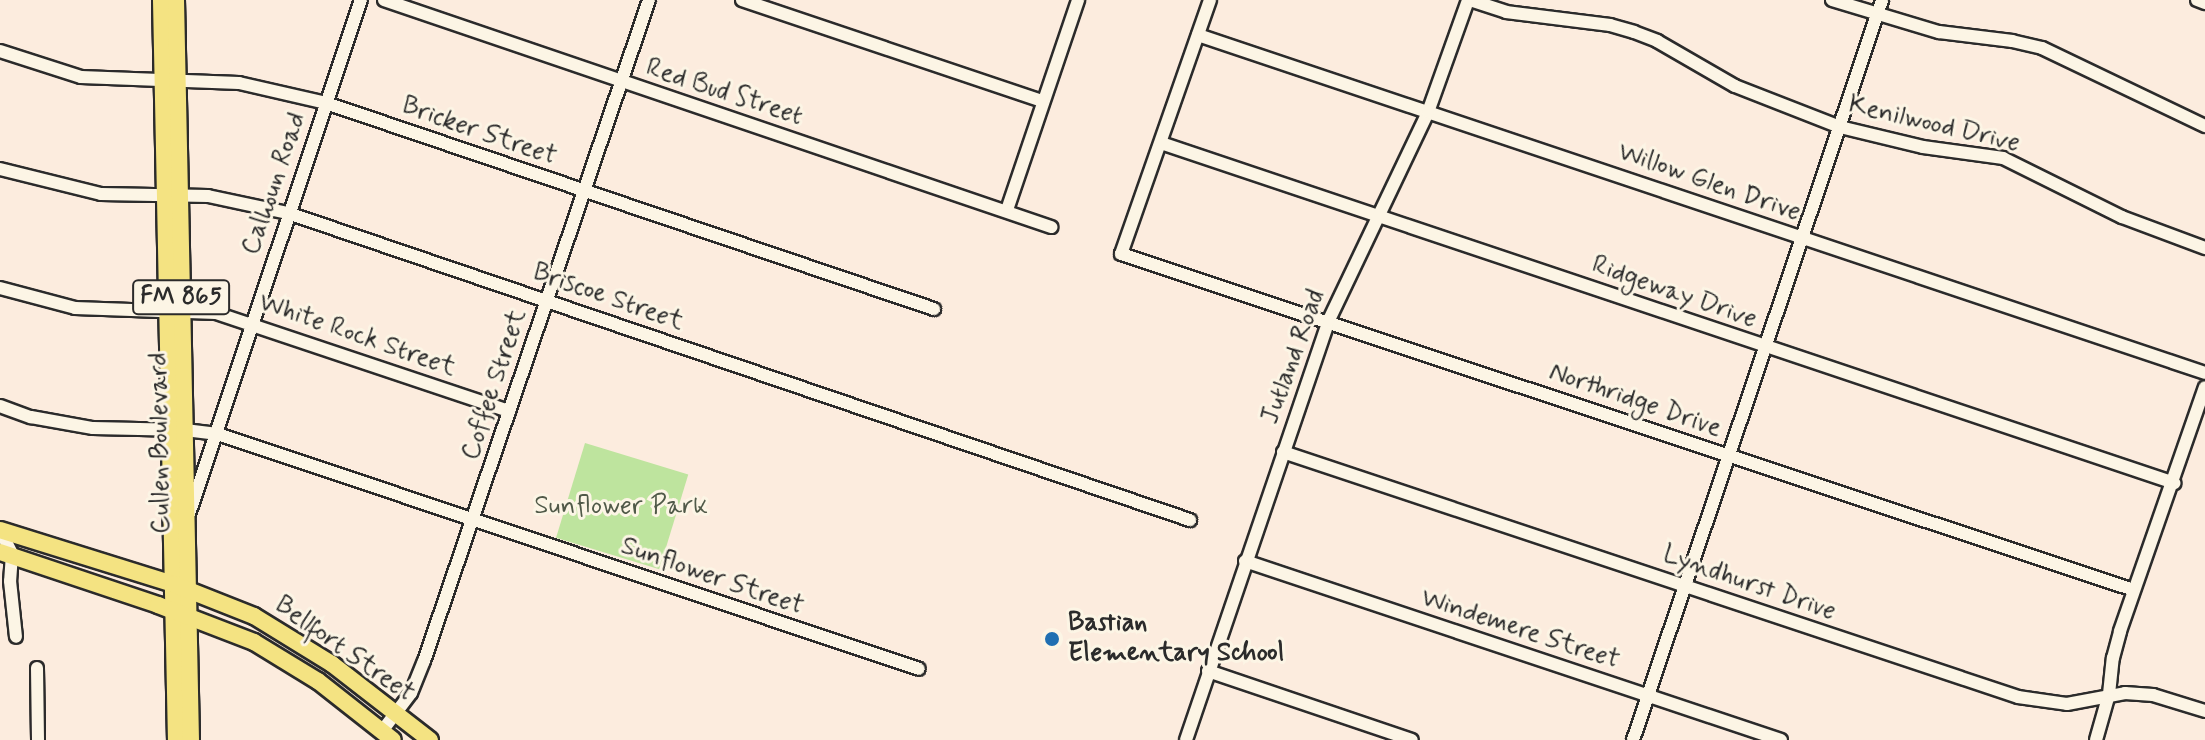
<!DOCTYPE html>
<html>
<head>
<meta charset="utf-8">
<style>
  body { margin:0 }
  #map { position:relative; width:2205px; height:740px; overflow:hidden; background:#fcecde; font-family:Mynerve,sans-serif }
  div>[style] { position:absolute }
  .green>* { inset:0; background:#bee49e; transform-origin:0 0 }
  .roads { filter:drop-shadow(2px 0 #2b2b2b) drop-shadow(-2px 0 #2b2b2b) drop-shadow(0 2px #2b2b2b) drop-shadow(0 -2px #2b2b2b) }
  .minor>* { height:12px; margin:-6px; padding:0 6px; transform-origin:6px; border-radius:6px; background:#fcf5e5 }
  .major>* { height:16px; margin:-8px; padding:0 8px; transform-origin:8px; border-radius:8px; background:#f4e382 }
  .dots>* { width:22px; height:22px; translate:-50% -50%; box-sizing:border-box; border:4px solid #fcf5e5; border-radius:50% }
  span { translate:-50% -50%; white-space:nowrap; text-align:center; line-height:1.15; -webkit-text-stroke:6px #fcf5e5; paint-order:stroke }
  .shield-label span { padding:2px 6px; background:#fcf5e5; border:2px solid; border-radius:6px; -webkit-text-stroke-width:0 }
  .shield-label { font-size:24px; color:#2b2b2b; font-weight:700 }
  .street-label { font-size:26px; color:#2b2b2b }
  .park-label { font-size:26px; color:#505948 }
  .poi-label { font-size:26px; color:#2b2b2b; font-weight:700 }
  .left { translate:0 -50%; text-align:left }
</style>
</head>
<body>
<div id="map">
  <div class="green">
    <i style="left:585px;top:443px;width:108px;height:99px;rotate:17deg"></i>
  </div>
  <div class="roads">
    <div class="minor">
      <i style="left:384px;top:0;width:705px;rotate:18.79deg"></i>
      <i style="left:742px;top:0;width:317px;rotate:18.6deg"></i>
      <i style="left:1210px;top:0;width:269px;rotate:109.3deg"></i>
      <i style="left:1121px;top:254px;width:1067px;rotate:18.35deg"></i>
      <i style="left:1470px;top:0;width:38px;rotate:18deg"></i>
      <i style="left:1506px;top:12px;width:105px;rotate:7.1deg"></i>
      <i style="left:1610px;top:25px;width:25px;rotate:16deg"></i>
      <i style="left:1634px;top:32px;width:25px;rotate:21deg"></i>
      <i style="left:1657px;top:41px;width:90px;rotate:30deg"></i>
      <i style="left:1735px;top:86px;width:113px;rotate:21.3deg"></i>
      <i style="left:1840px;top:127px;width:85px;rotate:13.5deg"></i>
      <i style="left:1923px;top:147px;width:81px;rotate:7.8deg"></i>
      <i style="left:2003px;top:158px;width:133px;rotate:26.4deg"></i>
      <i style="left:2122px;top:217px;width:89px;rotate:20.5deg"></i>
      <i style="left:1832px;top:0;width:112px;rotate:16.7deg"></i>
      <i style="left:1939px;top:32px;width:74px;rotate:7deg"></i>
      <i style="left:2012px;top:41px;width:31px;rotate:13deg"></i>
      <i style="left:2042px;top:48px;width:181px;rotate:25.6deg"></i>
      <i style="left:2197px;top:0;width:9px;rotate:21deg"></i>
      <i style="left:1198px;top:35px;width:1062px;rotate:18.55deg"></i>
      <i style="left:0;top:51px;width:85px;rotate:17.8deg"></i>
      <i style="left:81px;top:77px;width:158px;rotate:2.2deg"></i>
      <i style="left:239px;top:83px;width:89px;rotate:12.9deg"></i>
      <i style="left:326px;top:103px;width:642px;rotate:18.72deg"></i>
      <i style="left:1161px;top:143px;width:1069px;rotate:18.55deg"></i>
      <i style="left:0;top:169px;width:104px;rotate:13.9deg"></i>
      <i style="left:101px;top:194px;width:107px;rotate:1.1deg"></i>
      <i style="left:208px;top:196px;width:82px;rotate:12deg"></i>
      <i style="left:288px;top:213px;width:953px;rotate:18.8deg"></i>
      <i style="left:1007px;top:210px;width:222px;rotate:-71.3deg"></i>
      <i style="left:0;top:288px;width:78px;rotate:14.9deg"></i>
      <i style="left:75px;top:308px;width:141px;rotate:2deg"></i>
      <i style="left:216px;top:313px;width:309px;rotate:18.5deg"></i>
      <i style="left:0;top:406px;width:33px;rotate:20deg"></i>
      <i style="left:31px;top:417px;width:63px;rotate:10.1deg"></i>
      <i style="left:93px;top:428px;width:92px;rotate:1.2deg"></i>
      <i style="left:185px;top:430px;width:33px;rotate:7deg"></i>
      <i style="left:218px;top:434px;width:739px;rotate:18.53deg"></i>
      <i style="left:1283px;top:452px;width:775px;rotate:18.43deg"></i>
      <i style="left:2018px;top:697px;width:49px;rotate:8.1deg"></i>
      <i style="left:2067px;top:704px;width:59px;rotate:-10.7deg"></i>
      <i style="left:2125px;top:693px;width:28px;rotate:4deg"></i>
      <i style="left:2153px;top:695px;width:54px;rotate:17.1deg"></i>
      <i style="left:188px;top:517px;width:545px;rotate:-71.5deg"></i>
      <i style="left:0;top:530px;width:27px;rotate:63deg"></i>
      <i style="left:12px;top:554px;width:27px;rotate:94deg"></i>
      <i style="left:10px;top:581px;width:56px;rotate:83.9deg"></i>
      <i style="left:1245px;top:561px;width:565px;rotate:18.47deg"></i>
      <i style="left:37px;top:668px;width:72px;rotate:89.2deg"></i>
      <i style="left:1208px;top:671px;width:215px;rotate:18.7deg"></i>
      <i style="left:382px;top:731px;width:48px;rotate:-52.7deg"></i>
      <i style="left:411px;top:693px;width:35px;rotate:-68deg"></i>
      <i style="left:424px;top:661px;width:698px;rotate:-71.2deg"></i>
      <i style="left:1186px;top:740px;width:441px;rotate:-71.2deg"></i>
      <i style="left:1328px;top:322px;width:233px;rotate:-64.5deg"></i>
      <i style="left:1428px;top:112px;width:119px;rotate:-70.3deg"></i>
      <i style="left:1633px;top:740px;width:781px;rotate:-71.4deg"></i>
      <i style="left:2096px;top:740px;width:48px;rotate:-74.2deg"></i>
      <i style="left:2109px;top:694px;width:36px;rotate:-84deg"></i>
      <i style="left:2113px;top:658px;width:28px;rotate:-75deg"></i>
      <i style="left:2120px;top:631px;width:258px;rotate:-70.8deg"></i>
    </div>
    <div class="major">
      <i style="left:161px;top:0;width:740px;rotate:88.84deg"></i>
      <i style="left:176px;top:0;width:740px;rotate:88.84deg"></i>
      <i style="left:0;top:530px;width:181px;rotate:17.3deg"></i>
      <i style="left:173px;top:584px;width:87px;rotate:21.6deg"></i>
      <i style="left:254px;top:616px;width:92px;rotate:31.6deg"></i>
      <i style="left:332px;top:664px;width:124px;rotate:37.8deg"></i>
      <i style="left:0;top:552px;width:167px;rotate:18.5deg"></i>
      <i style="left:158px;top:605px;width:103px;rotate:21.1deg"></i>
      <i style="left:254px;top:642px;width:75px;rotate:31.4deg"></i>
      <i style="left:318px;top:681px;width:95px;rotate:38.2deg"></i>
    </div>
  </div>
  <div class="dots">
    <i style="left:1052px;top:639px;background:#1f6fb2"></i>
  </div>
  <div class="shield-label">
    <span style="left:181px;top:297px">FM 865</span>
  </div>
  <div class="street-label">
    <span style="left:724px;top:93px;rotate:18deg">Red Bud Street</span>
    <span style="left:1934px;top:125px;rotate:13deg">Kenilwood Drive</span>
    <span style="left:479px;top:132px;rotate:19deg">Bricker Street</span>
    <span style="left:1709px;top:183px;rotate:19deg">Willow Glen Drive</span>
    <span style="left:275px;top:184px;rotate:-71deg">Calhoun Road</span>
    <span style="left:1674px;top:293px;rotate:19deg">Ridgeway Drive</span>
    <span style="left:608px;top:298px;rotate:19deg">Briscoe Street</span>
    <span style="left:357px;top:336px;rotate:19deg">White Rock Street</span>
    <span style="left:1294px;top:357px;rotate:-70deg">Jutland Road</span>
    <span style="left:495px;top:385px;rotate:-72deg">Coffee Street</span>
    <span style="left:1635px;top:401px;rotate:19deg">Northridge Drive</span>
    <span style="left:161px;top:443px;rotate:-91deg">Cullen Boulevard</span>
    <span style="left:712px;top:577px;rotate:19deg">Sunflower Street</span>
    <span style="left:1749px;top:584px;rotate:19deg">Lyndhurst Drive</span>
    <span style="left:1520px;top:630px;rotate:18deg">Windemere Street</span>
    <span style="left:344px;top:650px;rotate:35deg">Bellfort Street</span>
  </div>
  <div class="park-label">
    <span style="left:621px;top:507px">Sunflower Park</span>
  </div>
  <div class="poi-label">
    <span class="left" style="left:1068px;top:639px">Bastian<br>Elementary School</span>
  </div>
</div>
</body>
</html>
